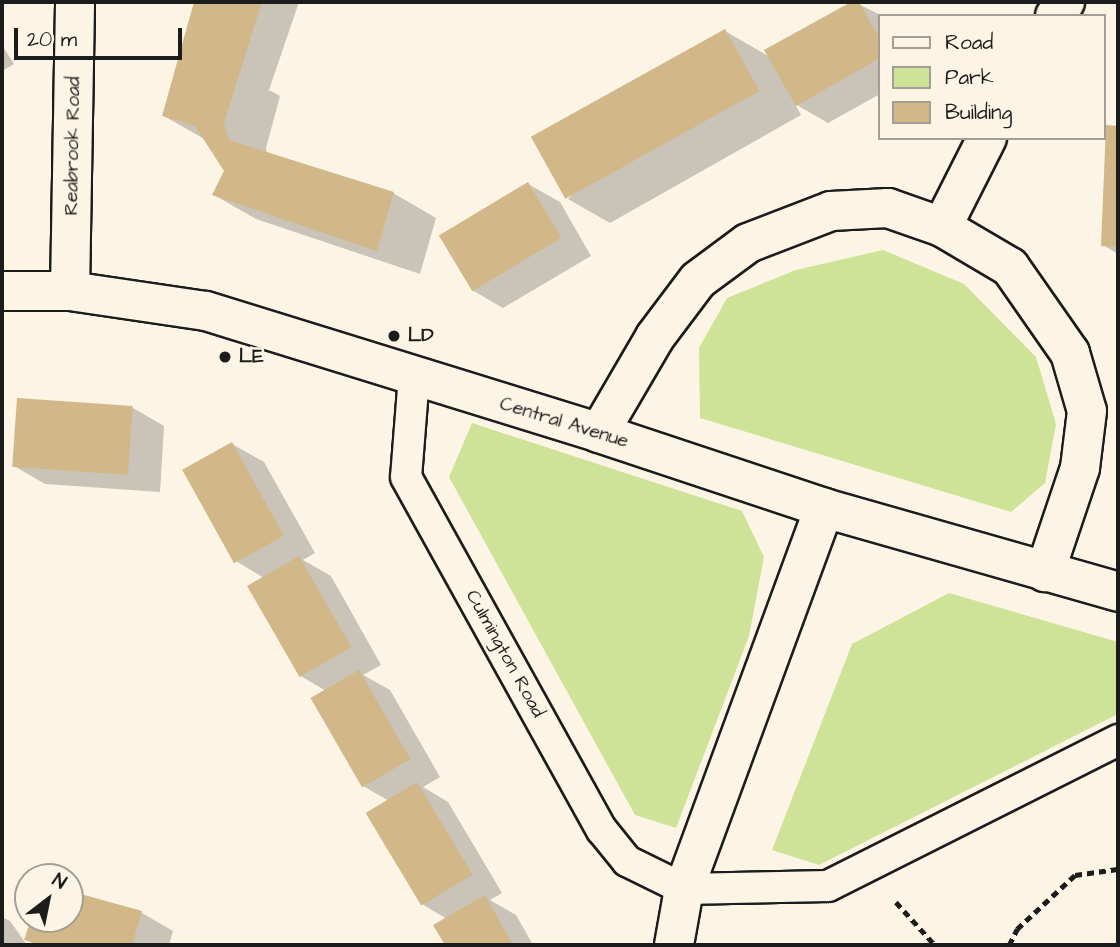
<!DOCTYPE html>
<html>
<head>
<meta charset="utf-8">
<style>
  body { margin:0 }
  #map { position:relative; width:1120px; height:947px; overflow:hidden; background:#fcf5e5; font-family:"Architects Daughter",sans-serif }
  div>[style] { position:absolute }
  .green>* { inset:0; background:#cee398 }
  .shadow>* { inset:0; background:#0003 }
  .building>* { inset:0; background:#d2b888; transform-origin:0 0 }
  .path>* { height:4.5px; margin-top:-2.25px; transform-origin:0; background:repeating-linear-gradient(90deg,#1c1c1c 0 7px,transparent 0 12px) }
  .roads { filter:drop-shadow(2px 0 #1c1c1c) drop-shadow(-2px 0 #1c1c1c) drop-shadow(0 2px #1c1c1c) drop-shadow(0 -2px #1c1c1c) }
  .lane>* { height:30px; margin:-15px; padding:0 15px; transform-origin:15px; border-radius:15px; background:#fcf5e5 }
  .street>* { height:38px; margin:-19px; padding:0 19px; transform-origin:19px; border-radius:19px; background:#fcf5e5 }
  .dots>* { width:19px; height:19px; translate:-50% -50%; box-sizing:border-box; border:4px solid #fcf5e5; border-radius:50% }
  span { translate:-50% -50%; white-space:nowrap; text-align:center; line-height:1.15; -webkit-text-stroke:5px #fcf5e5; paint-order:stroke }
  .street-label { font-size:19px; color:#1c1c1c }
  .poi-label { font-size:19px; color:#1c1c1c; font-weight:700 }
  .left { translate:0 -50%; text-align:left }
  .frame { position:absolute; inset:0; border:4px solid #1c1c1c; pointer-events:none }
  .legend { position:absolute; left:878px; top:14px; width:228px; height:126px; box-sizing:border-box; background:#fcf5e5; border:2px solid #a29e95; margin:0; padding:9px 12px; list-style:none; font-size:21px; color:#1c1c1c }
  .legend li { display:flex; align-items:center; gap:14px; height:35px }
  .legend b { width:35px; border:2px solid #a29e95 }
  .north { position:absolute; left:14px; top:863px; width:70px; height:70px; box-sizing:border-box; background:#fcf5e5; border:2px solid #a29e95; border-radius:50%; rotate:32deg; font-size:19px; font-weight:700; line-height:28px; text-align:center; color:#1c1c1c }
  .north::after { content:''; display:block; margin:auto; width:24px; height:32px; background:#1c1c1c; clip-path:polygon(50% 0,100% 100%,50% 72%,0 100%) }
  .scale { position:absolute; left:14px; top:28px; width:168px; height:32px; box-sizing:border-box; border:4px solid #1c1c1c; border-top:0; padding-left:9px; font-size:21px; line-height:24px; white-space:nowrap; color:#1c1c1c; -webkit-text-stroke:5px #fcf5e5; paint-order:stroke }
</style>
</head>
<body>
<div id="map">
  <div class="green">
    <i style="clip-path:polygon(883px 250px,964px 284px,1036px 357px,1056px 424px,1045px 483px,1011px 512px,700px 418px,699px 348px,727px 298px,796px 270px)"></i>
    <i style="clip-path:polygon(472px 423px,742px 511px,764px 557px,749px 636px,676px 828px,635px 815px,449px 477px)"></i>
    <i style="clip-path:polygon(949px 593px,1118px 642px,1118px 714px,819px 865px,772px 850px,852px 644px)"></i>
  </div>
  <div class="shadow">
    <i style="clip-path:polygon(196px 2px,299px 2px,269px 90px,280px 96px,266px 148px,267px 154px,393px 193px,436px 218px,420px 274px,256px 219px,214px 195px,226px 171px,206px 140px,164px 116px)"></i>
    <i style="clip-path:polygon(854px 2px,883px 16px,880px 16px,880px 94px,828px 123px,795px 104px,801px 115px,610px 223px,568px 199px,725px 31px,770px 57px,767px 51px)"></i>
    <i style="clip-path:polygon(2px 45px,14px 64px,2px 71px)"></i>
    <i style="clip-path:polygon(1108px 127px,1118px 128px,1118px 254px,1103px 245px)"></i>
    <i style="clip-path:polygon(528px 184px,560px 202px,591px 256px,503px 308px,472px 290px)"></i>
    <i style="clip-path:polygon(133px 408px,164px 426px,160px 492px,45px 484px,14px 466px)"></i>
    <i style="clip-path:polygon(2px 431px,3px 431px,2px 585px)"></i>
    <i style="clip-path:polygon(232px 444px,264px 462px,315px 553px,303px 560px,331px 576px,381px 665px,363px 675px,390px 690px,440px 777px,423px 787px,448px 802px,502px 893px,490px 900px,516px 915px,533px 945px,447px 945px,435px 925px,447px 919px,422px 904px,389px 801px,363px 786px,326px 691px,299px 675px,264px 578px,236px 561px)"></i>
    <i style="clip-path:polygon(70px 892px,142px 913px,173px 931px,169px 945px,36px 945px,27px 940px,32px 919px,70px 919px)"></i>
    <i style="clip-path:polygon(2px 917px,10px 921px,27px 945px,2px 945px)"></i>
  </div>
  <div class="building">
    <i style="clip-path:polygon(194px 2px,262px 2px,224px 123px,229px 140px,394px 192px,377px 251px,212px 195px,224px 171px,195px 126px,162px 116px)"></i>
    <i style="clip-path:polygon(851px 2px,859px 2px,880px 39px,880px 58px,796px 106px,764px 50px)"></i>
    <i style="left:725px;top:29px;width:71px;height:222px;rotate:61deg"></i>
    <i style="clip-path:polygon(1106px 125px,1118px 126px,1118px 247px,1101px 246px)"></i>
    <i style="left:528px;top:182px;width:65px;height:104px;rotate:59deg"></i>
    <i style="left:17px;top:398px;width:116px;height:69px;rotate:4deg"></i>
    <i style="left:232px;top:442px;width:107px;height:57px;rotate:61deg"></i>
    <i style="left:299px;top:556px;width:105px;height:60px;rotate:60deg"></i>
    <i style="left:359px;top:670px;width:103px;height:56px;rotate:60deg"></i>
    <i style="left:417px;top:782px;width:108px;height:60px;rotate:59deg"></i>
    <i style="clip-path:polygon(70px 891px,142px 911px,132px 945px,41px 945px,24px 940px,31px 919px,70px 919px)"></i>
    <i style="clip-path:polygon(485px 895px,513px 945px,445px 945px,433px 925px)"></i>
  </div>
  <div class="path">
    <i style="left:896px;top:902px;width:58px;rotate:47.8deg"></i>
    <i style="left:1009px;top:945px;width:18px;rotate:-63deg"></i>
    <i style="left:1017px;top:929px;width:79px;rotate:-43deg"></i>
    <i style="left:1075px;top:875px;width:43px;rotate:-7.9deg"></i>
  </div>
  <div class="roads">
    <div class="lane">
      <i style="left:414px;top:376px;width:101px;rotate:94.5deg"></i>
      <i style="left:406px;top:477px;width:404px;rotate:61deg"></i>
      <i style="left:602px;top:830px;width:40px;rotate:51deg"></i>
      <i style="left:627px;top:861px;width:64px;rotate:26.2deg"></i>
      <i style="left:684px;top:889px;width:144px;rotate:-1.2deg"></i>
      <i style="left:828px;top:886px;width:325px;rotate:-26.7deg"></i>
    </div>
    <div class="street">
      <i style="left:1055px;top:16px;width:17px;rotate:-54deg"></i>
      <i style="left:942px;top:227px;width:100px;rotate:-63.2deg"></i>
      <i style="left:2px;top:291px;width:68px"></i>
      <i style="left:70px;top:291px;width:137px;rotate:8.4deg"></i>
      <i style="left:206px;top:311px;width:412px;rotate:17.2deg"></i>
      <i style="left:599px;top:433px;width:237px;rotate:18.4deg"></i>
      <i style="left:824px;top:508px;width:306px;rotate:15.9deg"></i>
      <i style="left:70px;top:291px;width:289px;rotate:-89deg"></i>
      <i style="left:599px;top:433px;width:111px;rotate:-59.7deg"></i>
      <i style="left:655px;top:337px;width:71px;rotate:-53deg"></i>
      <i style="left:698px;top:280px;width:62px;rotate:-36.5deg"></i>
      <i style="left:748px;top:243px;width:89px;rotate:-21.1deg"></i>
      <i style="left:831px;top:211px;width:57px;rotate:-3deg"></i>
      <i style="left:888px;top:208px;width:57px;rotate:19.4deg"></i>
      <i style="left:942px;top:227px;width:79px;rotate:30.5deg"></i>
      <i style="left:1010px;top:267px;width:105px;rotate:55.1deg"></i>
      <i style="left:1070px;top:353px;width:60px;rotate:73.7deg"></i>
      <i style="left:1087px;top:411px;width:57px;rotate:97deg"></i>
      <i style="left:1080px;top:468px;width:110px;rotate:108.6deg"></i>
      <i style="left:674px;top:945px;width:57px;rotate:-79.9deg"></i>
      <i style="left:684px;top:889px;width:406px;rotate:-69.8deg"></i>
    </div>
  </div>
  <div class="dots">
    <i style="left:394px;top:336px;background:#1c1c1c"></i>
    <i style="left:225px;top:357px;background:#1c1c1c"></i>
  </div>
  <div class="street-label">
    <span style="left:73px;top:146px;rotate:-89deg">Reabrook Road</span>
    <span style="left:564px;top:423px;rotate:17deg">Central Avenue</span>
    <span style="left:505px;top:654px;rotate:61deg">Culmington Road</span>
  </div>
  <div class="poi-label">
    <span class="left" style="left:408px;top:336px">LD</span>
    <span class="left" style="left:239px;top:357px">LE</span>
  </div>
  <div class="frame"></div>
  <ul class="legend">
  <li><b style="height:9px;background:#fcf5e5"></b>Road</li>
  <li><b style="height:19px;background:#cee398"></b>Park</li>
  <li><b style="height:19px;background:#d2b888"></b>Building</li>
  </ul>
  <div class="north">N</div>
  <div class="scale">20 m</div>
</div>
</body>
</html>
